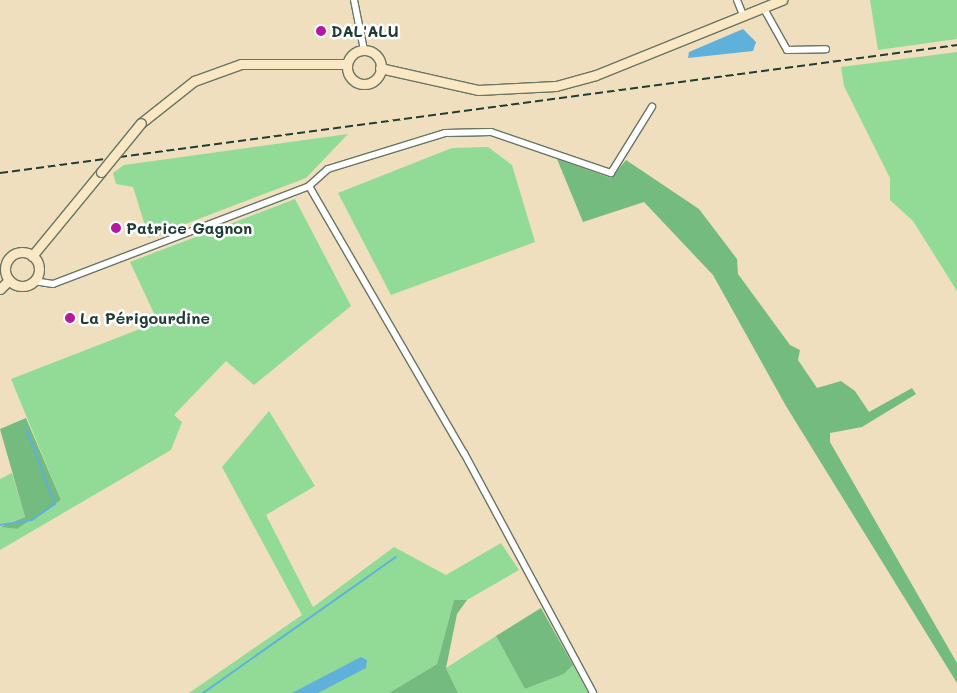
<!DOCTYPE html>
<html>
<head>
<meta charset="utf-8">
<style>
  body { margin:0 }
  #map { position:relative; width:957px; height:693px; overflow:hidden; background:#efdfbe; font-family:Mali,sans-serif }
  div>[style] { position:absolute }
  .green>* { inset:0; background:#91db97 }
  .forest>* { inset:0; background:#74bb80 }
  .water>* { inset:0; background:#5fb0da }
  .stream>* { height:2px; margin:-1px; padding:0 1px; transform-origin:1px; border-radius:1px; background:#5fb0da }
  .roads { filter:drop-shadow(1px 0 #687664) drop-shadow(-1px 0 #687664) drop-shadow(0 1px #687664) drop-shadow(0 -1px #687664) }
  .minor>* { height:6px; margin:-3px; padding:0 3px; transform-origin:3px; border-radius:3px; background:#fff }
  .secondary>* { height:9px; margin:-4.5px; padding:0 4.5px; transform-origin:4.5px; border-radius:4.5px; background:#fae7c3 }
  .secondary>.ring { margin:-4.5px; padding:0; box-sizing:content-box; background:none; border:9px solid #fae7c3; border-radius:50% }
  .rail>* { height:2px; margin-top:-1px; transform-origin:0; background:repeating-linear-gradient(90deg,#1f3d34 0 8px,transparent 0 12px) }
  .bridges { filter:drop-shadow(1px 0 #687664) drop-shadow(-1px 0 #687664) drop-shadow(0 1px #687664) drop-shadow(0 -1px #687664) }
  .secondary-bridge>* { height:9px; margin:-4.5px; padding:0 4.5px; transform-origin:4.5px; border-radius:4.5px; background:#fae7c3 }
  .dots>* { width:14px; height:14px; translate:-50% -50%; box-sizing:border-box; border:2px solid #fff; border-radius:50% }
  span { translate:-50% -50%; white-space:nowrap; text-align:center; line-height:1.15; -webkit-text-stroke:5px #fff; paint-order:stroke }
  .poi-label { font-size:16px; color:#1f3d34; font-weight:700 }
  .left { translate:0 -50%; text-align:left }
</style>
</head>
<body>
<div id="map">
  <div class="green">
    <i style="clip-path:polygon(870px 0,957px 0,957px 39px,878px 50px)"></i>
    <i style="clip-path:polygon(957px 52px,957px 291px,913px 221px,890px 200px,890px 178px,844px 86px,841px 67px)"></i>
    <i style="clip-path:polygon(348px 134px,306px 178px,149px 238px,133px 187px,116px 184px,113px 173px,124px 165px)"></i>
    <i style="clip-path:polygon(488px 147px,512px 165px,535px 242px,391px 295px,338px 193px,452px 148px)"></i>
    <i style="clip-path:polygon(295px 199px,351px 306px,254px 385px,226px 361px,174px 415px,182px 422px,171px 450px,0 550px,0 527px,17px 529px,61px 500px,11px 379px,158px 322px,130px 262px)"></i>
    <i style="clip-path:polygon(269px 411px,315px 486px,266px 515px,313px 607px,394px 547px,446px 575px,501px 543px,519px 570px,467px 600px,454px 600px,437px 664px,389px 693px,189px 693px,302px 615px,222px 467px)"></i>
    <i style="clip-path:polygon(12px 473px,25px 517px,0 526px,0 479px)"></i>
    <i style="clip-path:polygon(496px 636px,525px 689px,564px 674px,573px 665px,588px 693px,458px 693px,446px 668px)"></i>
  </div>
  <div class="forest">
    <i style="clip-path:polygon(557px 159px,611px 178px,626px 160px,699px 209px,737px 259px,738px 274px,790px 345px,800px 350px,798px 360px,817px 388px,841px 381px,855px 391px,869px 412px,912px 388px,916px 394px,862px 427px,830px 433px,830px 442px,957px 663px,957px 683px,786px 406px,713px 275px,644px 202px,583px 222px)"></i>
    <i style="clip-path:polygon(26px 418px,61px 500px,17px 529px,0 527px,25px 517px,0 429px)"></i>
    <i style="clip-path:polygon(454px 600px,467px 600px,457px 614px,446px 668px,458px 693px,389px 693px,437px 664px)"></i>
    <i style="clip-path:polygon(541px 608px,573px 665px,564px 674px,525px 689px,496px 636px)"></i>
  </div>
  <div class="water">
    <i style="clip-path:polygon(743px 29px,756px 42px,753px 51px,688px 58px,689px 52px)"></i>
    <i style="clip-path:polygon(361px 657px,367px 660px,366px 668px,318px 693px,292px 693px)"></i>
  </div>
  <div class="stream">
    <i style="left:0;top:525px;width:32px;rotate:-9deg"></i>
    <i style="left:32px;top:520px;width:28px;rotate:-35deg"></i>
    <i style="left:55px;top:504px;width:80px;rotate:-111.1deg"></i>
    <i style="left:203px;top:693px;width:236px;rotate:-35.2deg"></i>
  </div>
  <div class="roads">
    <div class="minor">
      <i style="left:354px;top:0;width:51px;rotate:78.7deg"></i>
      <i style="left:737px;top:0;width:16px;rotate:68deg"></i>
      <i style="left:763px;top:7px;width:49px;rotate:60.8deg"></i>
      <i style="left:787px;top:50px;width:39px;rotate:-1deg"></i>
      <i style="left:309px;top:186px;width:309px;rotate:59.9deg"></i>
      <i style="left:464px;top:453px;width:272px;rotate:61.7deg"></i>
      <i style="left:34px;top:281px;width:19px;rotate:9deg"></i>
      <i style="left:53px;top:284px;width:274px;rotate:-20.9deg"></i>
      <i style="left:309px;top:186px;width:25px;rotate:-42deg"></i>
      <i style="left:328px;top:169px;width:122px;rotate:-17.1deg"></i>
      <i style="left:445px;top:133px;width:46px;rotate:-1.2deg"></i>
      <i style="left:491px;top:132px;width:127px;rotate:18.9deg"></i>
      <i style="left:611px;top:173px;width:78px;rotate:-58.2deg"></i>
    </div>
    <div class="secondary">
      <i class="ring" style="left:347px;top:50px;width:25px;height:25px"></i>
      <i style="left:380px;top:68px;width:100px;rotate:12.7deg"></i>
      <i style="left:478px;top:90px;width:78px;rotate:-2.9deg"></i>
      <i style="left:556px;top:86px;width:41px;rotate:-15.4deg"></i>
      <i style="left:596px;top:75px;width:201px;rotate:-22deg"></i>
      <i style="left:141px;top:123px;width:68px;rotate:-38.4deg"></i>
      <i style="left:194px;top:81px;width:50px;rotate:-19.9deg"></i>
      <i style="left:241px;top:64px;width:106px"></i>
      <i class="ring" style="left:5px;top:252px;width:25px;height:25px"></i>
      <i style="left:32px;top:256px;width:109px;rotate:-50.6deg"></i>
      <i style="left:0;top:289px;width:13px;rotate:-45deg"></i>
    </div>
  </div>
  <div class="rail">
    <i style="left:0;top:173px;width:966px;rotate:-7.62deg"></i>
  </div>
  <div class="bridges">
    <div class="secondary-bridge">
      <i style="left:101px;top:172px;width:63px;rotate:-50.8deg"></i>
    </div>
  </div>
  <div class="dots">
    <i style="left:321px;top:31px;background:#b5179e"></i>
    <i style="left:116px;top:228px;background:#b5179e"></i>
    <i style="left:70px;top:318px;background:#b5179e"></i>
  </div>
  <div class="poi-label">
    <span class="left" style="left:331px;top:31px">DAL'ALU</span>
    <span class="left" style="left:126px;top:228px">Patrice Gagnon</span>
    <span class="left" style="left:80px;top:318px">La Périgourdine</span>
  </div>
</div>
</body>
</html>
